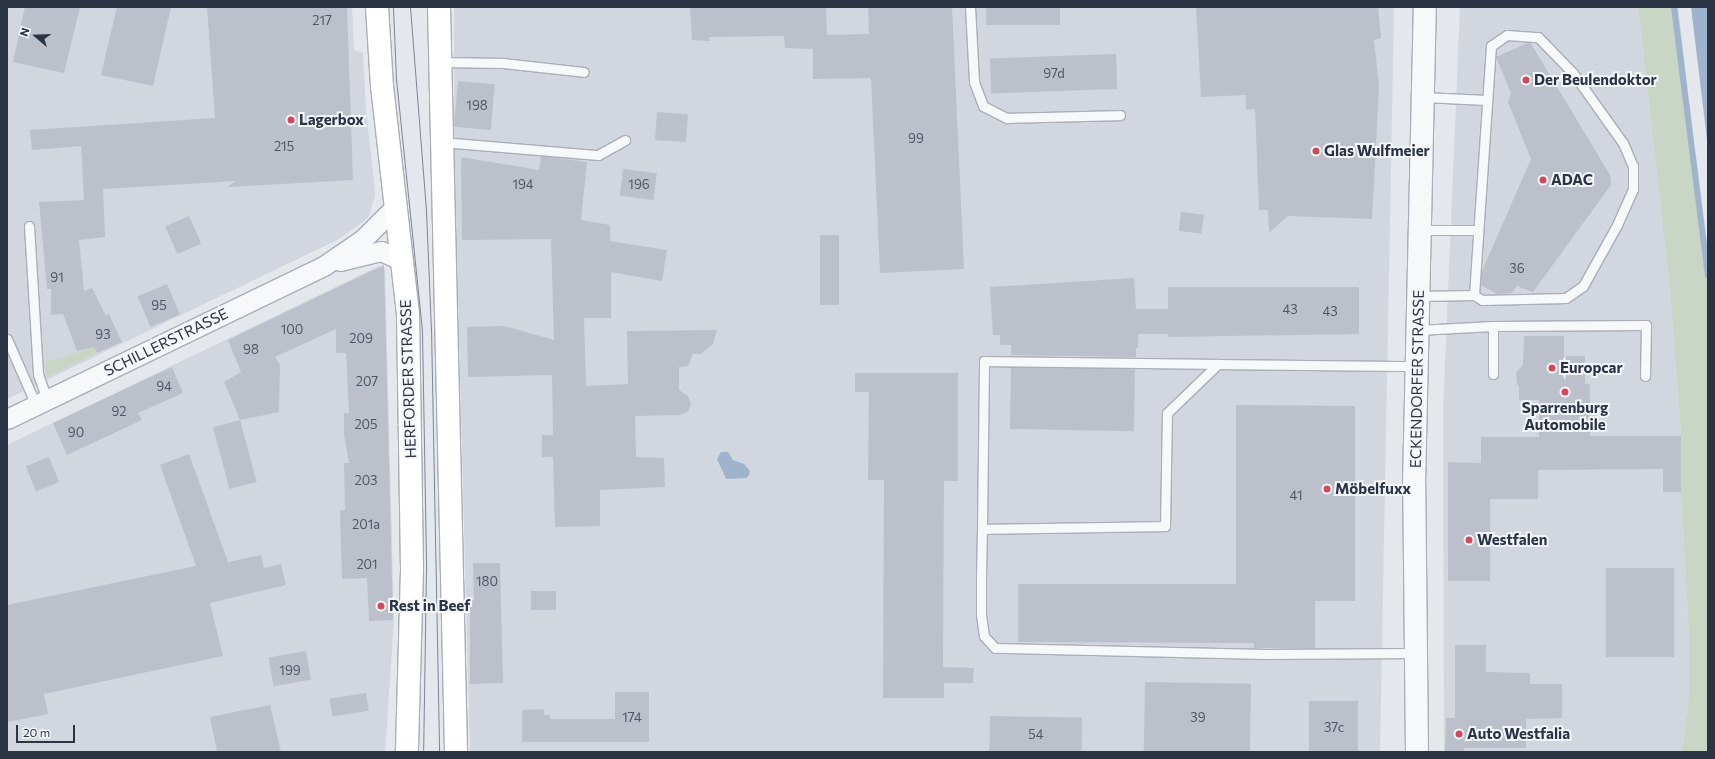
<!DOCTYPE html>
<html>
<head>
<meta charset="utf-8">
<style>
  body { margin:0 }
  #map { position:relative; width:1715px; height:759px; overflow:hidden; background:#e4e7ec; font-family:Commissioner,sans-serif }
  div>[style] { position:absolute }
  .built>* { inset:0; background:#d2d6de }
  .green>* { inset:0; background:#c9d6c5 }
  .water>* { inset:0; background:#9fb4cc }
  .stream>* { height:6px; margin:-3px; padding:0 3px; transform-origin:3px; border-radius:3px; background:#9fb4cc }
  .building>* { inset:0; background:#bbc0ca; transform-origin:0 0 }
  .roads { filter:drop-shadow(1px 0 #a9aeb7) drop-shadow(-1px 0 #a9aeb7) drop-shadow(0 1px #a9aeb7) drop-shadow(0 -1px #a9aeb7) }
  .service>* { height:9px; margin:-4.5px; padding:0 4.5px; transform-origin:4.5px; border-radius:4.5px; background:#f7f8fa }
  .minor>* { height:19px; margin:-9.5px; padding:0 9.5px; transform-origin:9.5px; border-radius:9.5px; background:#f7f8fa }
  .tertiary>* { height:22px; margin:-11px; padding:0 11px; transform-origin:11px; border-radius:11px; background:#f7f8fa }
  .primary>* { height:22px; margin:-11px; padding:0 11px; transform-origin:11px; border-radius:11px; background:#fff }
  .tram>* { height:1px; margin:-0.5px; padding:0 0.5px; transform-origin:0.5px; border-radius:0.5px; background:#7d8696 }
  .dots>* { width:11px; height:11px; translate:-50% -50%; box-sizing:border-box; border:2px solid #f4f6f9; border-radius:50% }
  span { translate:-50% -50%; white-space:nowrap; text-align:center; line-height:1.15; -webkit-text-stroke:4px #f4f6f9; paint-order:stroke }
  .number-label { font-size:13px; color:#4f5766 }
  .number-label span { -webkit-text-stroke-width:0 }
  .poi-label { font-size:15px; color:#2b3445; font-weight:700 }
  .left { translate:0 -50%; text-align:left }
  .street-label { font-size:15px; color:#2b3445 }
  .frame { position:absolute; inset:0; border:8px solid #2b3445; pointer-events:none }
  .north { position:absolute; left:16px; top:16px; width:40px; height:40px; -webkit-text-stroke:3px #f4f6f9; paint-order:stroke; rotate:289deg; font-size:11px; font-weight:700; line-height:16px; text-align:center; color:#2b3445 }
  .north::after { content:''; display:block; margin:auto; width:14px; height:18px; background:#2b3445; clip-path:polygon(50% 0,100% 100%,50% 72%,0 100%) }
  .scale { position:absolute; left:16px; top:725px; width:59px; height:18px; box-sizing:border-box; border:2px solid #2b3445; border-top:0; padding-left:5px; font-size:12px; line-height:14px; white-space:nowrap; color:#2b3445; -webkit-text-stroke:3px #f4f6f9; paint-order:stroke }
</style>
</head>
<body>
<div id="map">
  <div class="built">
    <i style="clip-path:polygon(7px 7px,352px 7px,354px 50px,363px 53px,366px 110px,374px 182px,375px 196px,369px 216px,358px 226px,337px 240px,7px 399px)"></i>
    <i style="clip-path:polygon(454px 7px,1394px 7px,1380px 752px,470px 752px,454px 147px)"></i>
    <i style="clip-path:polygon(1460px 7px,1638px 7px,1670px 290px,1681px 436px,1681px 492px,1689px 638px,1689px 693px,1682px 752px,1444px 752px,1443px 411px)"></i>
    <i style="clip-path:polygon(379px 266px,385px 270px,394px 620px,385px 752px,7px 752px,7px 445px)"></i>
  </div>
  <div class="green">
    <i style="clip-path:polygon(1638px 7px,1678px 7px,1705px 239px,1708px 239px,1708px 752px,1682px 752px,1689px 693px,1689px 638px,1681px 492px,1681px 436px,1670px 290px)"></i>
    <i style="clip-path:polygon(94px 347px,97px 353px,46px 377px,46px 362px)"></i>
  </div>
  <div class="water">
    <i style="clip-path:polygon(1691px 7px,1708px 7px,1708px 148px)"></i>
    <i style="clip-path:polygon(721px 452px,728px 452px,733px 460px,744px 464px,750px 471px,749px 475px,746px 478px,726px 479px,717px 459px)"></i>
  </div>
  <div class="stream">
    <i style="left:1674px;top:7px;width:271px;rotate:82.8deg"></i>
  </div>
  <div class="building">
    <i style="clip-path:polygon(25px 7px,80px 7px,64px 73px,13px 62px)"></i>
    <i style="clip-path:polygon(117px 7px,171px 7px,153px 86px,101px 75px)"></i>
    <i style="clip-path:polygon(207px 7px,347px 7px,353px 180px,227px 187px,236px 181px,103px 189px,105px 237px,79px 240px,84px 291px,92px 288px,106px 316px,109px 314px,122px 342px,97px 353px,94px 347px,77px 351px,63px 314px,51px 315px,51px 289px,47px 289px,39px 202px,84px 200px,81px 146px,32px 150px,30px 130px,215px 118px)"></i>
    <i style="clip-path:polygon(690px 7px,826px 7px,827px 35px,869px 34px,868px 7px,952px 7px,964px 269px,880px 273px,871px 78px,813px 79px,813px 49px,785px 48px,784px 36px,709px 37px,710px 41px,692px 40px)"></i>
    <i style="left:986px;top:7px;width:74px;height:18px"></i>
    <i style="clip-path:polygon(1196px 7px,1378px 7px,1381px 38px,1374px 40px,1379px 86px,1372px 219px,1288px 216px,1269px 233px,1268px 210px,1259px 210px,1255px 109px,1246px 110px,1246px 95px,1201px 97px)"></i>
    <i style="clip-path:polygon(1530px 42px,1610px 175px,1611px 185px,1533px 292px,1517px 286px,1512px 293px,1497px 294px,1481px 285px,1482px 271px,1531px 159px,1508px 102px,1511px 93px,1496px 57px)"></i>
    <i style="left:1116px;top:54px;width:35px;height:126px;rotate:88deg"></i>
    <i style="left:458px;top:81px;width:37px;height:46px;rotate:5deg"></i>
    <i style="left:657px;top:112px;width:31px;height:28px;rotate:4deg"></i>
    <i style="clip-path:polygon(541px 156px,587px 162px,581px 220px,610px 225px,610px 241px,667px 250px,662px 281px,611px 272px,611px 318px,584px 318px,586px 386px,628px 384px,627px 331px,717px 330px,713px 344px,701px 354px,693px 354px,688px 366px,679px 367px,679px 390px,688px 396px,691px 403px,688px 412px,680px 415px,635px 416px,636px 457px,664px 458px,665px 487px,600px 490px,600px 526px,555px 527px,553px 457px,542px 457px,542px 435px,553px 435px,552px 375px,468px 377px,467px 327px,504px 326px,554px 340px,551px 239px,462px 240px,461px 157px,539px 170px)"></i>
    <i style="left:623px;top:169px;width:34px;height:27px;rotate:7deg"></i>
    <i style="left:1181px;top:212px;width:23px;height:19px;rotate:7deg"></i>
    <i style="left:189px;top:216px;width:30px;height:26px;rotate:66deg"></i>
    <i style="left:820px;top:235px;width:19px;height:70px"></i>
    <i style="clip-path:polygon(384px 265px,393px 620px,369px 621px,367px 578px,342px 579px,340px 510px,345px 510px,344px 463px,349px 463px,344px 435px,344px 413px,349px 413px,346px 353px,336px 353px,336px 329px,275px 357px,280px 365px,279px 412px,240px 420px,224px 382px,241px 372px,228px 340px)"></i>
    <i style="clip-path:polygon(1134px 278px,1136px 309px,1168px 309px,1168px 287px,1359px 287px,1359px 334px,1169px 337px,1168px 334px,1138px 334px,1138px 348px,1136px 348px,1136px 357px,1011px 355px,1011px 345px,1000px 345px,1000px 335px,993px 335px,990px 287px)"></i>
    <i style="left:167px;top:284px;width:33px;height:32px;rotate:67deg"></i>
    <i style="clip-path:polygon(1524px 336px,1564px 336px,1564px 356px,1585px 356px,1585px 384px,1590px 384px,1590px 436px,1681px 436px,1681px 492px,1663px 492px,1663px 469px,1538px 470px,1538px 499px,1490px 499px,1490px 581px,1448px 581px,1448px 462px,1481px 463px,1481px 437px,1539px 437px,1539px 400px,1519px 400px,1519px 387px,1517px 383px,1516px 372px,1523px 365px)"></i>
    <i style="clip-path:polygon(172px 367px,183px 393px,138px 413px,142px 420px,67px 455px,53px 423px)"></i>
    <i style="left:1011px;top:367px;width:124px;height:62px;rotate:1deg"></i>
    <i style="clip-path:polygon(855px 373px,958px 373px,958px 481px,944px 481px,943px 667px,974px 668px,973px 683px,944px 683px,944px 698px,883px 698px,884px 480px,868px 480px,869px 392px,855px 392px)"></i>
    <i style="clip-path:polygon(1236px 405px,1355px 406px,1355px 601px,1315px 601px,1315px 648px,1254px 648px,1254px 643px,1018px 642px,1018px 584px,1236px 584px)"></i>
    <i style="left:240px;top:420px;width:64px;height:28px;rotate:75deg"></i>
    <i style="clip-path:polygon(189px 454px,228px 562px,261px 555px,264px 568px,281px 564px,286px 585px,210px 603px,223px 656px,44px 694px,48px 714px,7px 722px,7px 605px,196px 566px,160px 465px)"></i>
    <i style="left:49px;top:457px;width:27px;height:25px;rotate:68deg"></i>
    <i style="clip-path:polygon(473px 563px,500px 563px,503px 683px,470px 684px,470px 600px,474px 600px)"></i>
    <i style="left:1606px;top:568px;width:68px;height:89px"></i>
    <i style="left:556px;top:591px;width:19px;height:25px;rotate:90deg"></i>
    <i style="clip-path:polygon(1455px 645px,1486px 645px,1486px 672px,1530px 673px,1530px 684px,1562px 684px,1562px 718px,1526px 719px,1526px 748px,1464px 748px,1464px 752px,1445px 752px,1446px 718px,1455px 718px)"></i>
    <i style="left:306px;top:651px;width:29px;height:38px;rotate:80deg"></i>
    <i style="left:1145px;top:682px;width:106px;height:70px;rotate:1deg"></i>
    <i style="clip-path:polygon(615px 692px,649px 692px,649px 742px,522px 742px,522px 710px,544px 709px,544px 715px,550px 715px,550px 719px,615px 719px)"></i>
    <i style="left:366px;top:693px;width:18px;height:37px;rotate:81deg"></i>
    <i style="left:1358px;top:701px;width:51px;height:49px;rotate:90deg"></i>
    <i style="clip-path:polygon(270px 705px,281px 752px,217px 752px,210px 717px)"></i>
    <i style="left:990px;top:716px;width:92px;height:36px;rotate:1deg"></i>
  </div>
  <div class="roads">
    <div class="service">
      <i style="left:970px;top:7px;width:75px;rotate:86.9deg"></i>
      <i style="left:974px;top:82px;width:26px;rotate:69deg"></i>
      <i style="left:983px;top:106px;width:27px;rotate:27deg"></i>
      <i style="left:1007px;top:118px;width:113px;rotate:-1.5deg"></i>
      <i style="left:1507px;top:35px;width:31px;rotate:4deg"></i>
      <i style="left:1538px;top:37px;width:50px;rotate:45.8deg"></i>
      <i style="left:1573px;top:73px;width:86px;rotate:54.5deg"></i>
      <i style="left:1623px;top:143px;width:25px;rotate:67deg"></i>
      <i style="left:1633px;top:166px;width:23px;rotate:90deg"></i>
      <i style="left:1633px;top:189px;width:39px;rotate:114deg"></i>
      <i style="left:1617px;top:225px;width:70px;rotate:119.1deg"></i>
      <i style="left:1583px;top:286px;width:21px;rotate:145deg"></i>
      <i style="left:1566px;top:298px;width:84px;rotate:178.6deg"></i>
      <i style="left:1482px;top:300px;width:9px;rotate:-148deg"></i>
      <i style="left:1474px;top:295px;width:250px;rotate:-86.1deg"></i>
      <i style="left:1491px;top:46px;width:19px;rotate:-35deg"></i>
      <i style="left:441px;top:62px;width:62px;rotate:0.9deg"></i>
      <i style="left:503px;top:63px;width:81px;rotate:6.3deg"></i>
      <i style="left:1423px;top:97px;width:64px;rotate:2.7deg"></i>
      <i style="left:442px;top:142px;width:157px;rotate:4.8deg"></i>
      <i style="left:598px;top:155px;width:31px;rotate:-29deg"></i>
      <i style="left:29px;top:226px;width:148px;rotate:86.5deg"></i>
      <i style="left:38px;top:374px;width:28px;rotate:71deg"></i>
      <i style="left:1421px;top:230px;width:57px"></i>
      <i style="left:1419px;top:296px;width:55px;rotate:-1deg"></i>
      <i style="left:1493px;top:326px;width:153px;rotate:-0.4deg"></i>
      <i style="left:1646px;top:325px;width:51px;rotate:91.1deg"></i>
      <i style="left:1418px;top:330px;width:75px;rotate:-3.1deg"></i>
      <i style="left:1493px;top:326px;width:48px;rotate:90deg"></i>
      <i style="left:7px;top:339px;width:72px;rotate:66.3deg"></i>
      <i style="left:982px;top:529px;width:168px;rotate:-89.3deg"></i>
      <i style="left:984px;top:361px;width:234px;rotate:0.7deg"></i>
      <i style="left:1416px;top:653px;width:151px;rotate:179.6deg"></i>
      <i style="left:1265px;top:654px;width:270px;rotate:-178.7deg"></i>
      <i style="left:995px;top:648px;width:16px;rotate:-133deg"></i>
      <i style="left:984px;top:636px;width:22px;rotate:-98deg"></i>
      <i style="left:981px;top:614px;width:38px;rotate:-90deg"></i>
      <i style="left:981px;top:576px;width:47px;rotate:-88.8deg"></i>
      <i style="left:982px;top:529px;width:183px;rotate:-0.9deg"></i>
      <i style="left:1165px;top:526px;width:113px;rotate:-89deg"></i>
      <i style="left:1167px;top:413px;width:71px;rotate:-43.9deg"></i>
      <i style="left:1218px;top:364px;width:199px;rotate:0.6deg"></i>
    </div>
    <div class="minor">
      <i style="left:340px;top:261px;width:42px;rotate:-13.7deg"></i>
      <i style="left:381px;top:251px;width:22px;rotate:24deg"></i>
      <i style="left:7px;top:419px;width:353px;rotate:-25.8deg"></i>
      <i style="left:325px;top:265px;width:46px;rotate:-34.4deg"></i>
      <i style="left:363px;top:239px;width:45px;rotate:-45deg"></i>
    </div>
    <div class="tertiary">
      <i style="left:1417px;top:752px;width:267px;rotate:-90.6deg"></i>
      <i style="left:1414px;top:485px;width:478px;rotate:-88.7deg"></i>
    </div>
    <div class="primary">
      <i style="left:377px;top:7px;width:79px;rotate:86.4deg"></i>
      <i style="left:382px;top:86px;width:229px;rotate:83.5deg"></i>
      <i style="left:408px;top:314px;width:255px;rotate:89.1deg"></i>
      <i style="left:412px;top:569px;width:183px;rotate:91.6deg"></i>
      <i style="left:439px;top:7px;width:745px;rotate:88.69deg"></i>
    </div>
  </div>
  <div class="tram">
    <i style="left:393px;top:7px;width:72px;rotate:87.6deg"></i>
    <i style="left:396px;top:79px;width:253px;rotate:84.1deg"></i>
    <i style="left:422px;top:331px;width:238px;rotate:89deg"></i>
    <i style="left:426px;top:569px;width:183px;rotate:90.9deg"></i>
    <i style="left:410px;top:7px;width:205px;rotate:85.5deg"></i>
    <i style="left:426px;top:211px;width:117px;rotate:87.6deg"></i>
    <i style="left:431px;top:328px;width:424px;rotate:88.9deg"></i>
  </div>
  <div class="dots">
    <i style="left:1526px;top:80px;background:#d1495b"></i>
    <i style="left:291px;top:120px;background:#d1495b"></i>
    <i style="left:1316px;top:151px;background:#d1495b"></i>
    <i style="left:1543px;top:180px;background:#d1495b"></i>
    <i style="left:1552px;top:368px;background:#d1495b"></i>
    <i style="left:1565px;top:392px;background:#d1495b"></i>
    <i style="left:1327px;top:489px;background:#d1495b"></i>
    <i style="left:1469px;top:540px;background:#d1495b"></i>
    <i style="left:381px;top:606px;background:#d1495b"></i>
    <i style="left:1459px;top:734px;background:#d1495b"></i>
  </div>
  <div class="number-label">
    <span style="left:322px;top:20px">217</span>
    <span style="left:1054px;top:73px">97d</span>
    <span style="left:477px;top:105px">198</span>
    <span style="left:916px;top:138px">99</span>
    <span style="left:284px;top:146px">215</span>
    <span style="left:523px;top:184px">194</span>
    <span style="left:639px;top:184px">196</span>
    <span style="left:1517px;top:268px">36</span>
    <span style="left:57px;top:277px">91</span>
    <span style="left:159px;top:305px">95</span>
    <span style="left:1290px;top:309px">43</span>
    <span style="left:1330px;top:311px">43</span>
    <span style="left:292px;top:329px">100</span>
    <span style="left:103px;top:334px">93</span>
    <span style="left:361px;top:338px">209</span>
    <span style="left:251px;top:349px">98</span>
    <span style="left:367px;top:381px">207</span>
    <span style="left:164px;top:386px">94</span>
    <span style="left:119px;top:411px">92</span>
    <span style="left:366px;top:424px">205</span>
    <span style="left:76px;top:432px">90</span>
    <span style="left:366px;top:480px">203</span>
    <span style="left:1296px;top:495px">41</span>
    <span style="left:366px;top:524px">201a</span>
    <span style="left:367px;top:564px">201</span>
    <span style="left:487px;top:581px">180</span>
    <span style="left:290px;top:670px">199</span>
    <span style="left:632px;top:717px">174</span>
    <span style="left:1198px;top:717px">39</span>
    <span style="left:1334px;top:727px">37c</span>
    <span style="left:1036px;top:734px">54</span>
  </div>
  <div class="poi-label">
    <span class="left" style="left:1534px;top:80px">Der Beulendoktor</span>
    <span class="left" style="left:299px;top:120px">Lagerbox</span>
    <span class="left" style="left:1324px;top:151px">Glas Wulfmeier</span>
    <span class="left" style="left:1551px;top:180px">ADAC</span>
    <span class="left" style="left:1560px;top:368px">Europcar</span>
    <span style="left:1565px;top:416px">Sparrenburg<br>Automobile</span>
    <span class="left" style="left:1335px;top:489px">Möbelfuxx</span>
    <span class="left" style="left:1477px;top:540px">Westfalen</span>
    <span class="left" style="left:389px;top:606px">Rest in Beef</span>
    <span class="left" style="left:1467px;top:734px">Auto Westfalia</span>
  </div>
  <div class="street-label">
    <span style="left:166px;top:342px;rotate:-26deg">SCHILLERSTRASSE</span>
    <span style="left:408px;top:379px;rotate:-92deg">HERFORDER STRASSE</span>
    <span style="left:1417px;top:379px;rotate:-89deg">ECKENDORFER STRASSE</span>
  </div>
  <div class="frame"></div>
  <div class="north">N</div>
  <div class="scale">20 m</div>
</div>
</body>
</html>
